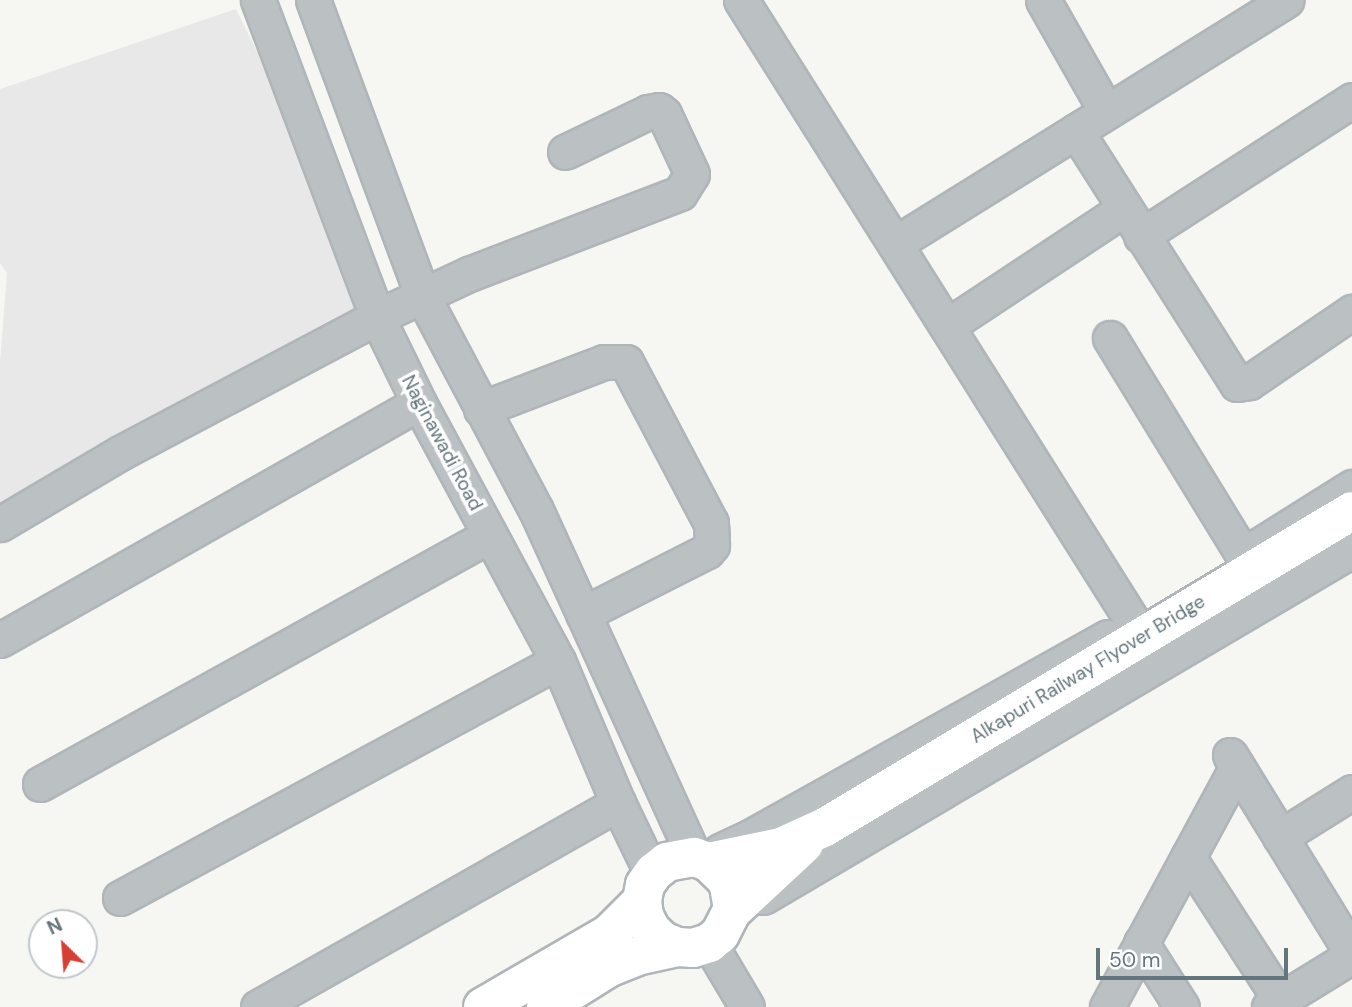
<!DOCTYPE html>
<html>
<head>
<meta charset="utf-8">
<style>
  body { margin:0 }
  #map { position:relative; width:1352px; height:1007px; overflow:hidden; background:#f6f6f3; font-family:"DM Sans",sans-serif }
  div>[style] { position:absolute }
  .built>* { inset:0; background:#e7e8e7 }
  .roads { filter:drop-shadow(2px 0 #afb5b8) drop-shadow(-2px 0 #afb5b8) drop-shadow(0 2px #afb5b8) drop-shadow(0 -2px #afb5b8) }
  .minor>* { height:33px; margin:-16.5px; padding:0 16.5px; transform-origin:16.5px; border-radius:16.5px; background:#bbc1c3 }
  .major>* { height:38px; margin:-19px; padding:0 19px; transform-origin:19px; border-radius:19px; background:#fff }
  span { translate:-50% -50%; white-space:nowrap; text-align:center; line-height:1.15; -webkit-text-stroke:7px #fff; paint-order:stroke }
  .street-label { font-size:19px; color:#64767c }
  .north { position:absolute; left:28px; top:909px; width:70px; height:70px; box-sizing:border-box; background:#fff; border:2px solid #c1c8cb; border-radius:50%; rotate:335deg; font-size:19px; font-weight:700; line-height:28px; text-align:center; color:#64767c }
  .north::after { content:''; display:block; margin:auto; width:24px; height:32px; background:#d63f34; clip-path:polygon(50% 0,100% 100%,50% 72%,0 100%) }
  .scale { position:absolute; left:1096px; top:948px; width:192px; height:32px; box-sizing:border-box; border:4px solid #64767c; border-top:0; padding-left:9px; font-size:21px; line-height:24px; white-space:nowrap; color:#64767c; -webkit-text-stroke:5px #fff; paint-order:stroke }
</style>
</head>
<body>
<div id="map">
  <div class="built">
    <i style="clip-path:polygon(236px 9px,378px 299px,0 502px,0 364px,7px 273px,0 263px,0 89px)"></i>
  </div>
  <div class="roads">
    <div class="minor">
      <i style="left:258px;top:0;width:339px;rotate:69.4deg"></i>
      <i style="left:377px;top:317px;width:96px;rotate:64deg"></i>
      <i style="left:419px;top:403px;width:293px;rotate:61.7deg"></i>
      <i style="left:558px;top:661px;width:154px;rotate:67.1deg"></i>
      <i style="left:618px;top:803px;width:79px;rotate:64.4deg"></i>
      <i style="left:313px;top:0;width:314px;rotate:69.7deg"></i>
      <i style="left:422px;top:295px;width:243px;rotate:62.1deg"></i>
      <i style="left:536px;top:510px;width:381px;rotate:65.5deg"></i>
      <i style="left:741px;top:0;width:735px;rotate:57.78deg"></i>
      <i style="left:1043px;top:0;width:128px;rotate:60.4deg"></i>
      <i style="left:1076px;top:131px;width:300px;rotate:57.5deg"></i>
      <i style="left:1237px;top:384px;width:12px;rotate:-9deg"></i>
      <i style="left:1249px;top:382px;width:125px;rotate:-34.2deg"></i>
      <i style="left:1141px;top:236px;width:251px;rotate:-32.8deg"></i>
      <i style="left:896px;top:243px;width:460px;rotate:-31.9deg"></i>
      <i style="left:947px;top:326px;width:212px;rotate:-33.5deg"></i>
      <i style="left:1110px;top:338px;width:255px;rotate:58.5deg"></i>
      <i style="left:481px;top:409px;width:132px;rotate:-20.9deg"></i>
      <i style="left:604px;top:362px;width:22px"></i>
      <i style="left:626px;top:362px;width:182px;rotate:62.2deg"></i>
      <i style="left:711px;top:523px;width:22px;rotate:87deg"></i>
      <i style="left:712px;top:545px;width:8px;rotate:130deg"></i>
      <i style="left:707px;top:551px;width:139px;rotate:153.1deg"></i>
      <i style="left:0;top:524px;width:139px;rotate:-30.6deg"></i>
      <i style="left:120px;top:453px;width:291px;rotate:-27.9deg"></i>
      <i style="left:377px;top:317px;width:102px;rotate:-25.1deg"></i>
      <i style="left:469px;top:274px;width:226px;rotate:-21deg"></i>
      <i style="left:680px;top:193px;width:22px;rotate:-58deg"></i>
      <i style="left:692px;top:174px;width:66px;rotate:-115deg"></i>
      <i style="left:664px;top:114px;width:6px;rotate:-141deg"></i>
      <i style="left:659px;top:110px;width:11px;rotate:170deg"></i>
      <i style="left:648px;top:112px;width:92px;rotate:154.3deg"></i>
      <i style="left:1247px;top:553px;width:124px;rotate:-32.2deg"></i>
      <i style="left:0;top:640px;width:481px;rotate:-29.5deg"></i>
      <i style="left:1230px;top:755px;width:233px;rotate:58.4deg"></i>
      <i style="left:40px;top:784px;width:514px;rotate:-28.96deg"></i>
      <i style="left:1280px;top:837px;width:85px;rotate:-32deg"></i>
      <i style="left:720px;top:851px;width:33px;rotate:-25deg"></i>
      <i style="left:750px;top:837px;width:410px;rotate:-29.2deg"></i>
      <i style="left:1188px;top:857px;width:179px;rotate:57.1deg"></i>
      <i style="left:763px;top:897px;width:684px;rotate:-30.5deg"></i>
      <i style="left:120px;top:898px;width:498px;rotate:-28.4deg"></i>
      <i style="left:709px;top:943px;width:74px;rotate:59.3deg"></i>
      <i style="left:1141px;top:943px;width:76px;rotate:57.4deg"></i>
      <i style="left:258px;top:1007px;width:414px;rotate:-29.5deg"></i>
      <i style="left:1107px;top:1007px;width:273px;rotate:-61.6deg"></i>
      <i style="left:1269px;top:1007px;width:97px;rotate:-31.6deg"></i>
    </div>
    <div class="major">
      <i style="left:708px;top:862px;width:75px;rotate:-11.6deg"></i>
      <i style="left:781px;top:847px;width:48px;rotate:-24.4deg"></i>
      <i style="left:825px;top:827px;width:614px;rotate:-30.95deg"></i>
      <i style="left:732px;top:911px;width:98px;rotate:-42.9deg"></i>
      <i style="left:483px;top:1007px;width:146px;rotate:-30.1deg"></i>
      <i style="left:609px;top:934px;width:47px;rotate:-45deg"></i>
      <i style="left:546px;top:1007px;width:73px;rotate:-32.2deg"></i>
      <i style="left:608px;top:968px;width:31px;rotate:-22deg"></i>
      <i style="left:637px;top:956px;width:42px;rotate:-12.4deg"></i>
      <i style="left:678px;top:947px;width:15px;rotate:4deg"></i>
      <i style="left:693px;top:948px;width:17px;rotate:-17deg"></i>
      <i style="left:709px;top:943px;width:14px;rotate:-39deg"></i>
      <i style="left:720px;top:934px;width:28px;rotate:-63deg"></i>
      <i style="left:733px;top:909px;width:28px;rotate:-100deg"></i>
      <i style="left:728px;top:881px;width:28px;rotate:-136deg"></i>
      <i style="left:708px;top:862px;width:15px;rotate:-160deg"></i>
      <i style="left:694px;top:857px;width:27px;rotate:170deg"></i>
      <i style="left:667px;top:862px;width:16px;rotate:142deg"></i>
      <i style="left:654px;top:872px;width:16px;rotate:125deg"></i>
      <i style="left:645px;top:885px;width:16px;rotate:101deg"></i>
      <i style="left:642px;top:901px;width:15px;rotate:82deg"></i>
      <i style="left:644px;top:916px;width:16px;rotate:63deg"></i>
      <i style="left:651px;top:930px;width:16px;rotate:43deg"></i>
      <i style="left:663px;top:941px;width:16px;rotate:22deg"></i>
    </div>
  </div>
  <div class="street-label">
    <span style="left:442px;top:443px;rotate:62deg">Naginawadi Road</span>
    <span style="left:1088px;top:669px;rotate:-31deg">Alkapuri Railway Flyover Bridge</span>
  </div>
  <div class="north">N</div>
  <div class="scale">50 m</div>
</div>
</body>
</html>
